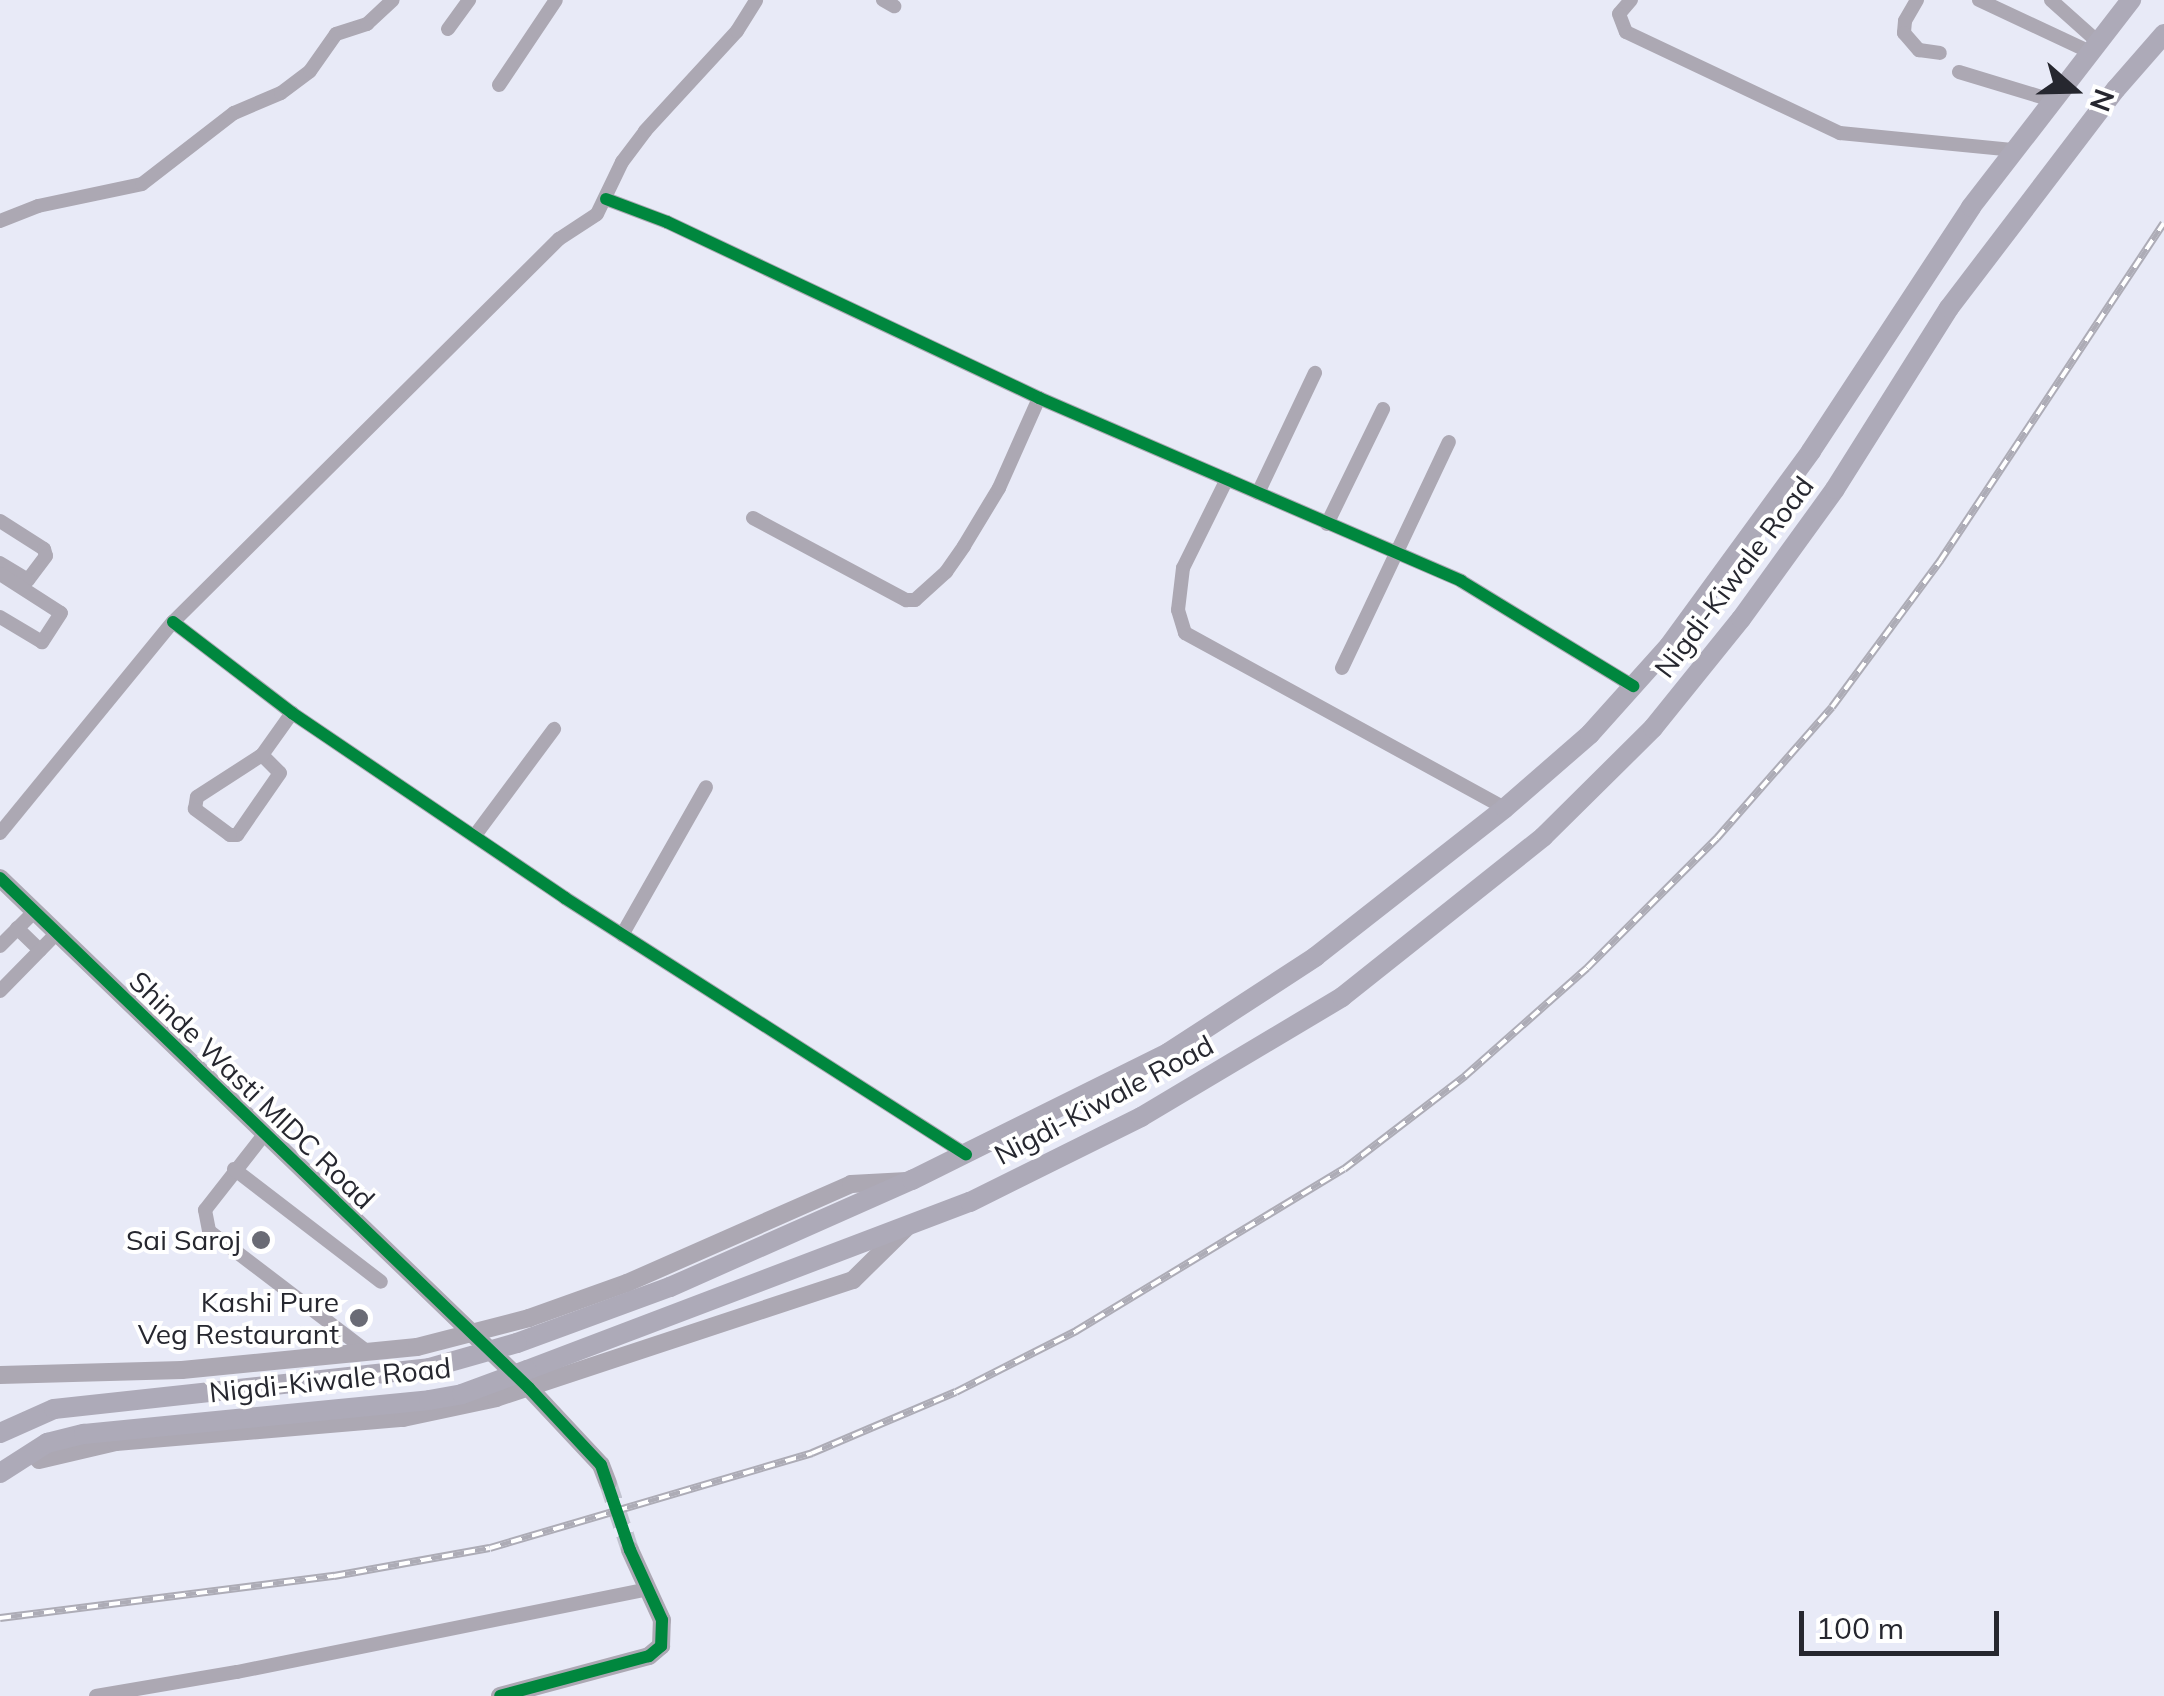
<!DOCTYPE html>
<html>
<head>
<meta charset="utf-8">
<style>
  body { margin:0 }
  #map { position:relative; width:2164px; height:1696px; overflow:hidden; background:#e8eaf7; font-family:Mulish,sans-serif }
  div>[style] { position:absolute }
  .tertiary-tunnel>* { height:18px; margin-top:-9px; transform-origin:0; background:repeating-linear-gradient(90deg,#c1c3cf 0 18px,transparent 0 27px) }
  .minor>* { height:14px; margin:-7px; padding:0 7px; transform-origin:7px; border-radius:7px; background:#aca8b3 }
  .tertiary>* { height:18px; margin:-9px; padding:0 9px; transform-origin:9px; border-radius:9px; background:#aca8b3 }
  .primary>* { height:20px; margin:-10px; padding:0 10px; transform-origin:10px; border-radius:10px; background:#adaab8 }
  .rail>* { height:8px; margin-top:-4px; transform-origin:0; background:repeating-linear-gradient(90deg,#fff 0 11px,#adacb6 0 22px); box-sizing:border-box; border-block:2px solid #adacb6 }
  .primary-bridge>* { height:20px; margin:-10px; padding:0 10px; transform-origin:10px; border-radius:10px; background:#adaab8 }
  .cycleway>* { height:12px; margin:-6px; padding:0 6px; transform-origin:6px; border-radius:6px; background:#00873e }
  .dots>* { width:28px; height:28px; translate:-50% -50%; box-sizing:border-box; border:5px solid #fff; border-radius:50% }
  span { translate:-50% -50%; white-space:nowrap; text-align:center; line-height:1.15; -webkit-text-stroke:8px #fff; paint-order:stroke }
  .street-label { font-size:28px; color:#26272f }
  .poi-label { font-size:28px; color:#26272f }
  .right { translate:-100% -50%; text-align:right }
  .north { position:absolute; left:2024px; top:40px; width:100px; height:100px; -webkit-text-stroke:8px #fff; paint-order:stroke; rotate:110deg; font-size:28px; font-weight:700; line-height:40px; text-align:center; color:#26272f }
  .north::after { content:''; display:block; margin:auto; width:35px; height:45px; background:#26272f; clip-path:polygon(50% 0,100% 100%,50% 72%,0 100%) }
  .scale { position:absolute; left:1799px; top:1611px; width:200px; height:45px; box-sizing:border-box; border:5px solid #26272f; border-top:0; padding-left:12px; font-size:30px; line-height:35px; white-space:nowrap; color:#26272f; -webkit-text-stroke:8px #fff; paint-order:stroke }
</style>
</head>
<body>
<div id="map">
  <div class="tertiary-tunnel">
    <i style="left:608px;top:1483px;width:71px;rotate:71.8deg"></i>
  </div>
  <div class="minor">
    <i style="left:883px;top:0;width:13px;rotate:29deg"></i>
    <i style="left:1631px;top:0;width:18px;rotate:131deg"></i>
    <i style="left:1619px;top:14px;width:19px;rotate:69deg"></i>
    <i style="left:1626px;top:32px;width:237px;rotate:25.3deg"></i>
    <i style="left:1840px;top:133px;width:173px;rotate:5.6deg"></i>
    <i style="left:1917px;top:0;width:24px;rotate:120deg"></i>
    <i style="left:1905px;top:21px;width:12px;rotate:95deg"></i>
    <i style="left:1904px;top:33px;width:23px;rotate:49deg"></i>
    <i style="left:1919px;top:50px;width:21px;rotate:8deg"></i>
    <i style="left:1979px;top:0;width:123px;rotate:25.1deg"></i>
    <i style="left:2051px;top:0;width:63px;rotate:41.8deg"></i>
    <i style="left:448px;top:29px;width:36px;rotate:-54deg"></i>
    <i style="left:1959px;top:72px;width:96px;rotate:16.9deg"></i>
    <i style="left:499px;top:85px;width:102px;rotate:-56.2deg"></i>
    <i style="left:606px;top:199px;width:65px;rotate:20.7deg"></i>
    <i style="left:667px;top:222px;width:412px;rotate:25.3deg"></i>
    <i style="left:1039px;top:398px;width:460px;rotate:23.4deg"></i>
    <i style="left:1461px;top:581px;width:202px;rotate:31.4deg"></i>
    <i style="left:0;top:221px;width:41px;rotate:-21.5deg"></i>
    <i style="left:38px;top:206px;width:106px;rotate:-11.9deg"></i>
    <i style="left:142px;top:184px;width:116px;rotate:-37.7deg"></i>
    <i style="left:234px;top:113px;width:51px;rotate:-23.1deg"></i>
    <i style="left:281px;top:93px;width:36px;rotate:-37deg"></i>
    <i style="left:310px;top:71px;width:45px;rotate:-54.9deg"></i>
    <i style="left:336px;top:34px;width:33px;rotate:-18deg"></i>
    <i style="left:367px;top:24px;width:35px;rotate:-43deg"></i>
    <i style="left:1227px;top:479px;width:99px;rotate:116.3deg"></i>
    <i style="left:1183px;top:568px;width:42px;rotate:96.8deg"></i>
    <i style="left:1178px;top:610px;width:24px;rotate:73deg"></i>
    <i style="left:1185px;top:633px;width:365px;rotate:28.7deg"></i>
    <i style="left:1258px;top:493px;width:133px;rotate:-64.6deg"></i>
    <i style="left:753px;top:518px;width:174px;rotate:28.2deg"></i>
    <i style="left:906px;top:600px;width:9px"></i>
    <i style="left:915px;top:600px;width:42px;rotate:-42.1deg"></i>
    <i style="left:946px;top:572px;width:32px;rotate:-55deg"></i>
    <i style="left:964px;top:546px;width:68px;rotate:-58.9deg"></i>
    <i style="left:999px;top:488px;width:98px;rotate:-66deg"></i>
    <i style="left:0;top:521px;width:52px;rotate:32.5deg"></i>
    <i style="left:44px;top:549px;width:7px;rotate:74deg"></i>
    <i style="left:46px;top:556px;width:30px;rotate:127deg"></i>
    <i style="left:28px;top:580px;width:33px;rotate:-149deg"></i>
    <i style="left:1327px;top:524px;width:128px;rotate:-64deg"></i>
    <i style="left:0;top:574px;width:72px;rotate:32.6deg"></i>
    <i style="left:61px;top:613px;width:35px;rotate:123deg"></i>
    <i style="left:42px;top:642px;width:49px;rotate:-149.2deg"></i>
    <i style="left:173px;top:622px;width:150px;rotate:37.4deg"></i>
    <i style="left:292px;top:713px;width:330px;rotate:34.1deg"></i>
    <i style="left:565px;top:898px;width:476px;rotate:32.6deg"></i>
    <i style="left:1342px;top:668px;width:250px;rotate:-64.7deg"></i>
    <i style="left:262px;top:755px;width:25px;rotate:45deg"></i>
    <i style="left:280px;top:773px;width:75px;rotate:124.7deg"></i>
    <i style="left:237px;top:835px;width:7px;rotate:180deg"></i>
    <i style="left:230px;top:835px;width:44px;rotate:-143.4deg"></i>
    <i style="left:195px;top:809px;width:12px;rotate:-81deg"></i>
    <i style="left:197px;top:797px;width:77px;rotate:-32.9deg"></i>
    <i style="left:262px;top:755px;width:52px;rotate:-54.5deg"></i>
    <i style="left:0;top:833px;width:273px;rotate:-50.7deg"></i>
    <i style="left:173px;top:622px;width:544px;rotate:-44.78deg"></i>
    <i style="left:559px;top:239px;width:45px;rotate:-33.3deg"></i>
    <i style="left:597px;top:214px;width:58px;rotate:-64.3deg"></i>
    <i style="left:622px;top:162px;width:39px;rotate:-53deg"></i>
    <i style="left:645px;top:131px;width:136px;rotate:-47.4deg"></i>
    <i style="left:737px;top:31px;width:36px;rotate:-58deg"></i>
    <i style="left:476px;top:834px;width:131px;rotate:-53.4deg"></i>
    <i style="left:17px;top:928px;width:32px;rotate:44deg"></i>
    <i style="left:622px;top:935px;width:170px;rotate:-60.4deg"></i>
    <i style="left:0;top:946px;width:48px;rotate:-45deg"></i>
    <i style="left:0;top:991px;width:80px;rotate:-45.5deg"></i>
    <i style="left:263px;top:1136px;width:94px;rotate:128.1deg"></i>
    <i style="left:205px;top:1210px;width:21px;rotate:79deg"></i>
    <i style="left:209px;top:1231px;width:200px;rotate:37.3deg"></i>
    <i style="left:234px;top:1169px;width:185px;rotate:37.5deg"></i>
    <i style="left:96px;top:1696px;width:143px;rotate:-9.7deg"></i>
    <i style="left:237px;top:1672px;width:418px;rotate:-11.4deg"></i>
  </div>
  <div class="tertiary">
    <i style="left:0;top:878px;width:735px;rotate:43.95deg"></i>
    <i style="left:529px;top:1388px;width:105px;rotate:46.9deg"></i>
    <i style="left:601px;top:1465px;width:19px;rotate:69deg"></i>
    <i style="left:0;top:1375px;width:182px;rotate:-1.6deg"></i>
    <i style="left:182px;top:1370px;width:236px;rotate:-5.6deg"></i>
    <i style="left:417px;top:1347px;width:116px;rotate:-14.5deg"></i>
    <i style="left:529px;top:1318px;width:104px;rotate:-19.7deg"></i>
    <i style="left:627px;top:1283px;width:245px;rotate:-23.8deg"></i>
    <i style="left:851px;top:1184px;width:56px;rotate:-3.1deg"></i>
    <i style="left:39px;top:1460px;width:79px;rotate:-13.2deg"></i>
    <i style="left:116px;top:1442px;width:288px;rotate:-4.8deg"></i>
    <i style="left:403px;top:1418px;width:95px;rotate:-12.1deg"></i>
    <i style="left:496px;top:1398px;width:376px;rotate:-18.3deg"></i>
    <i style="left:853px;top:1280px;width:77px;rotate:-44.5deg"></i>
    <i style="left:500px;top:1696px;width:154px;rotate:-15deg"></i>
    <i style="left:649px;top:1656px;width:16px;rotate:-40deg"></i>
    <i style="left:661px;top:1646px;width:26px;rotate:-88deg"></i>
    <i style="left:662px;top:1620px;width:77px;rotate:-114.6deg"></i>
  </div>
  <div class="primary">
    <i style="left:517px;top:1343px;width:163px;rotate:-20.1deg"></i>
    <i style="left:670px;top:1287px;width:265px;rotate:-23.9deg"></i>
    <i style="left:912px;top:1180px;width:286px;rotate:-26.4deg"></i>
    <i style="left:1168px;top:1053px;width:176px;rotate:-33.1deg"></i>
    <i style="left:1315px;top:957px;width:241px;rotate:-38.1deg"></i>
    <i style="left:1505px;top:808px;width:113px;rotate:-41deg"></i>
    <i style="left:1590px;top:734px;width:118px;rotate:-48.1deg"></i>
    <i style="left:1669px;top:646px;width:241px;rotate:-53.9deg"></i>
    <i style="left:1811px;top:451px;width:292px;rotate:-56.7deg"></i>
    <i style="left:1971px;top:207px;width:262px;rotate:-52.3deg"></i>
    <i style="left:527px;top:1370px;width:474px;rotate:-20.8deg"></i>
    <i style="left:970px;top:1202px;width:191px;rotate:-26.4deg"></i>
    <i style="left:1141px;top:1117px;width:234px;rotate:-30.8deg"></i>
    <i style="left:1342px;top:997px;width:257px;rotate:-38.5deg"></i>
    <i style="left:1543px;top:837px;width:155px;rotate:-44.7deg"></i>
    <i style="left:1653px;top:728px;width:140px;rotate:-51.1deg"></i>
    <i style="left:1741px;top:619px;width:160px;rotate:-54.1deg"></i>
    <i style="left:1835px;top:489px;width:214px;rotate:-57.8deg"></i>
    <i style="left:1949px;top:308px;width:275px;rotate:-52.7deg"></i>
    <i style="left:2116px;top:89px;width:73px;rotate:-48.9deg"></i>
  </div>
  <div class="rail">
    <i style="left:0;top:1618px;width:337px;rotate:-7.2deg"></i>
    <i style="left:334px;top:1576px;width:158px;rotate:-10.2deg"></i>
    <i style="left:490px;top:1548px;width:336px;rotate:-16.4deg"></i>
    <i style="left:812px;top:1453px;width:156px;rotate:-23deg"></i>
    <i style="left:956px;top:1392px;width:135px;rotate:-26.9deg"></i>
    <i style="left:1076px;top:1331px;width:313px;rotate:-31.2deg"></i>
    <i style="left:1344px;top:1169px;width:153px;rotate:-37.5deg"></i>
    <i style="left:1465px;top:1076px;width:163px;rotate:-41.5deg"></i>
    <i style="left:1587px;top:968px;width:184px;rotate:-45deg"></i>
    <i style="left:1717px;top:838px;width:174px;rotate:-48.7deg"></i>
    <i style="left:1832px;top:707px;width:182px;rotate:-53.5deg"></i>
    <i style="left:1940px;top:561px;width:405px;rotate:-56.5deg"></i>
  </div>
  <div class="primary-bridge">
    <i style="left:0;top:1433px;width:59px;rotate:-24deg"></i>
    <i style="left:54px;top:1409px;width:377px;rotate:-6.2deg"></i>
    <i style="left:429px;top:1368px;width:91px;rotate:-15.9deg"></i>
    <i style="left:0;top:1473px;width:56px;rotate:-32.6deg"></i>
    <i style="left:47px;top:1443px;width:38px;rotate:-14deg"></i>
    <i style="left:84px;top:1434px;width:347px;rotate:-5.6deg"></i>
    <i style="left:429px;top:1400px;width:34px;rotate:-10deg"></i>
    <i style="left:462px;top:1394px;width:69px;rotate:-20.3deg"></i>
  </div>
  <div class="cycleway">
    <i style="left:606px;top:199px;width:65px;rotate:20.7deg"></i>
    <i style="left:667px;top:222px;width:412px;rotate:25.3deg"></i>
    <i style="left:1039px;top:398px;width:460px;rotate:23.4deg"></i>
    <i style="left:1461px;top:581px;width:202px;rotate:31.4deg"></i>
    <i style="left:173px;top:622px;width:150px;rotate:37.4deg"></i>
    <i style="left:292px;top:713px;width:330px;rotate:34.1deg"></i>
    <i style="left:565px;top:898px;width:476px;rotate:32.6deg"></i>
    <i style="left:0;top:878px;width:735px;rotate:43.95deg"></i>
    <i style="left:529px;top:1388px;width:105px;rotate:46.9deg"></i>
    <i style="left:601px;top:1465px;width:90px;rotate:71.2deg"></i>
    <i style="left:630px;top:1550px;width:77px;rotate:65.4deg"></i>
    <i style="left:662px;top:1620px;width:26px;rotate:92deg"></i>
    <i style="left:661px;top:1646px;width:16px;rotate:140deg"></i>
    <i style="left:649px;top:1656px;width:154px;rotate:165deg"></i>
  </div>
  <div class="dots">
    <i style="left:261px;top:1240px;background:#6a6b75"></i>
    <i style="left:359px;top:1318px;background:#6a6b75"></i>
  </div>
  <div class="street-label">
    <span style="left:1734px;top:577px;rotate:-53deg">Nigdi-Kiwale Road</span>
    <span style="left:252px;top:1090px;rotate:44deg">Shinde Wasti MIDC Road</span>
    <span style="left:1104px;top:1100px;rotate:-28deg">Nigdi-Kiwale Road</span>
    <span style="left:330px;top:1380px;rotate:-6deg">Nigdi-Kiwale Road</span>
  </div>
  <div class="poi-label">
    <span class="right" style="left:241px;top:1240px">Sai Saroj</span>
    <span class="right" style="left:339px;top:1318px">Kashi Pure<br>Veg Restaurant</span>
  </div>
  <div class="north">N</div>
  <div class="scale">100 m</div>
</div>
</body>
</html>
